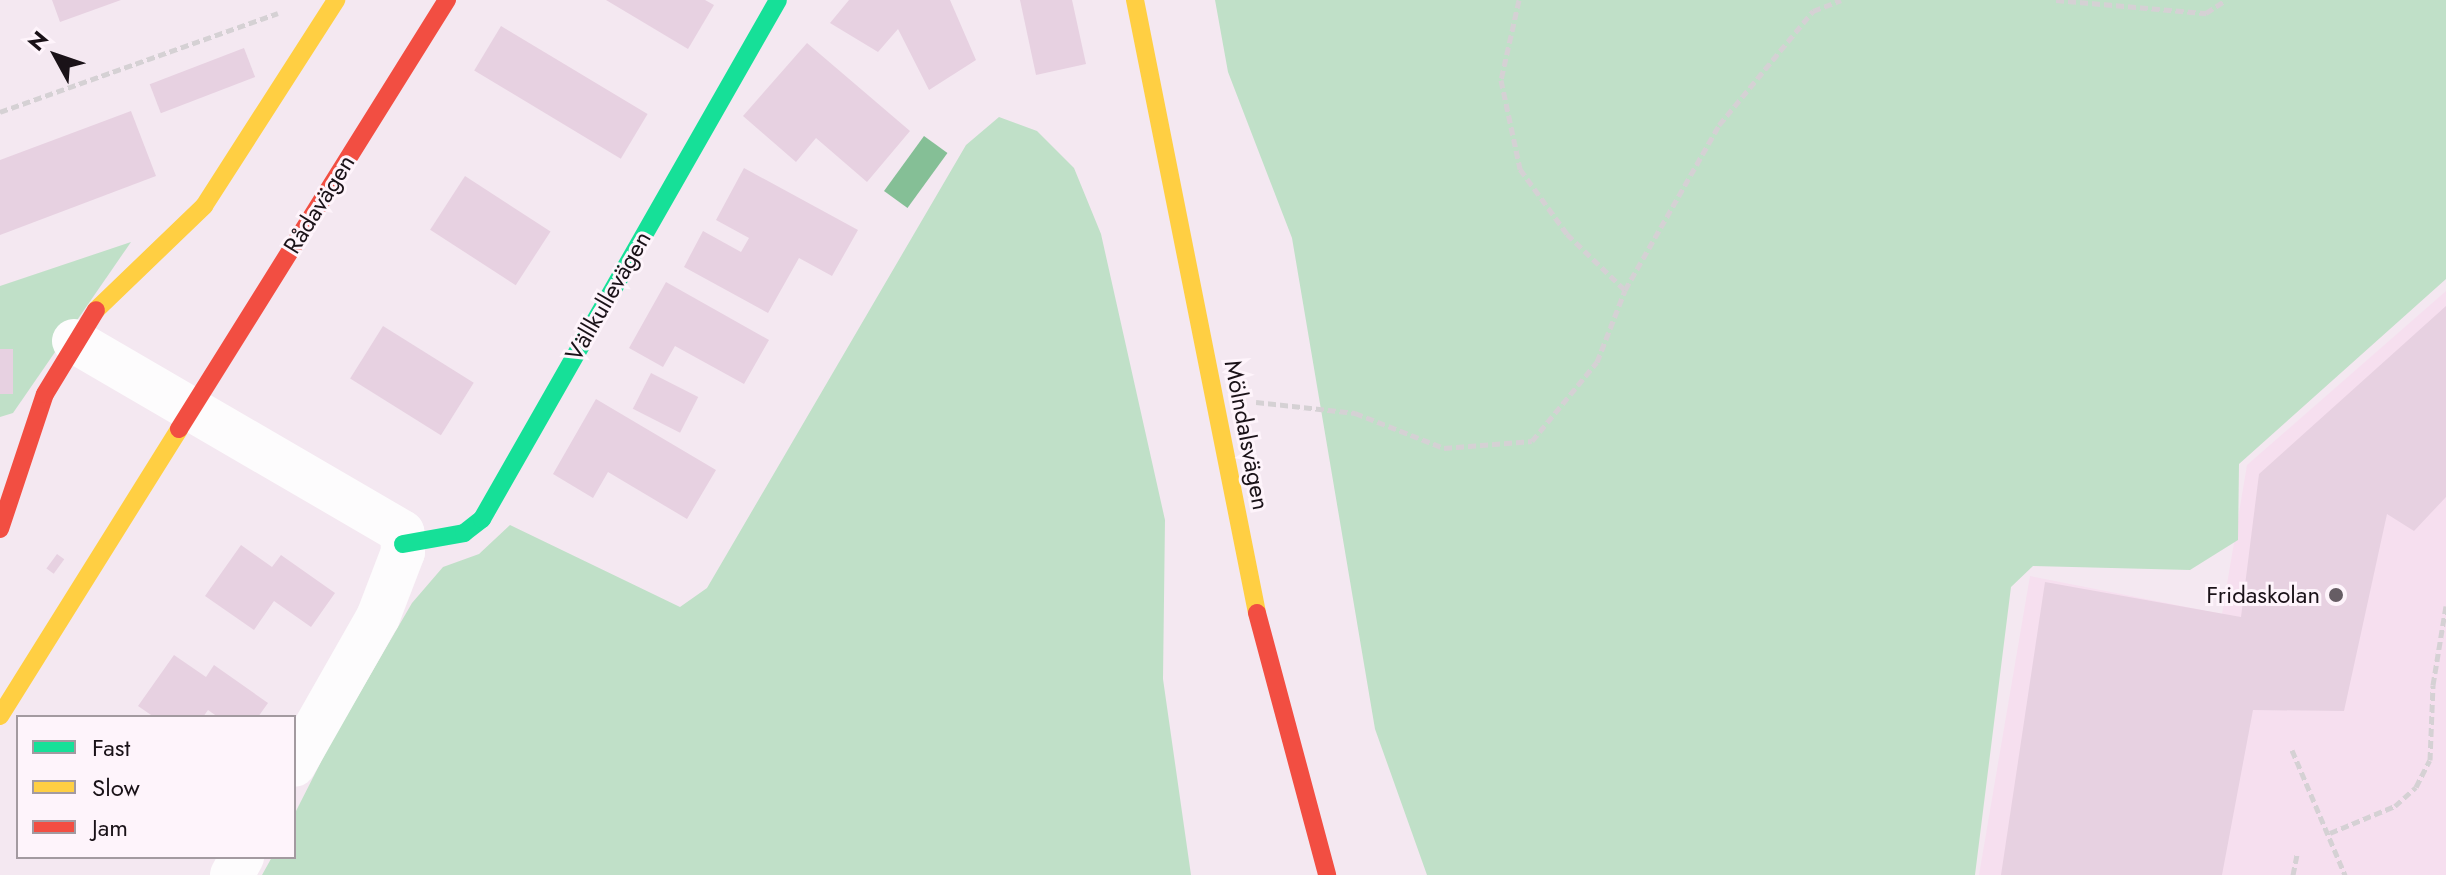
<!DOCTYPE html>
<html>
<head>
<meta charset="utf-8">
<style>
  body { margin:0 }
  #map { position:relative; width:2446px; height:875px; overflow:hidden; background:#f4e8f1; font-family:Jost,sans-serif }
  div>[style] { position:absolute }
  .built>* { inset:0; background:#f6dfef }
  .green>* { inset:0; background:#c0e0c8 }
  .water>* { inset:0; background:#85bf96; transform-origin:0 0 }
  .building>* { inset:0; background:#e7d1e1; transform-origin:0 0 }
  .path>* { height:5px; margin-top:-2.5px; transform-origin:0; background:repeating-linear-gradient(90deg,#d5d1d4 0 8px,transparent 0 12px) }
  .street>* { height:44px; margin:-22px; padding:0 22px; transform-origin:22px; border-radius:22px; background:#fdfcfd }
  .fast>* { height:18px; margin:-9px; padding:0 9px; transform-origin:9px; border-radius:9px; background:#16e098 }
  .slow>* { height:18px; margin:-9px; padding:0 9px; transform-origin:9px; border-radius:9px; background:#ffcf43 }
  .jam>* { height:18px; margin:-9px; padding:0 9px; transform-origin:9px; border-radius:9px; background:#f24e42 }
  .dots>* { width:22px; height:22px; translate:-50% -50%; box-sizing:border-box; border:4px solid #fef4fb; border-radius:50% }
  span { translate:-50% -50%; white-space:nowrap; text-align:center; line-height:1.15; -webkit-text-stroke:6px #fef4fb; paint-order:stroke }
  .street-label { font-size:24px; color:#1a1218 }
  .poi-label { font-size:24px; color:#1a1218 }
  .right { translate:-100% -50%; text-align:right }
  .legend { position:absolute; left:16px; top:715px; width:280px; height:144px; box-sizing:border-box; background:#fef4fb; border:2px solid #a39aa0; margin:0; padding:10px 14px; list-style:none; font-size:24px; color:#1a1218 }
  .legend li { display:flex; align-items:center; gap:16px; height:40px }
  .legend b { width:40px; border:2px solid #a39aa0 }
  .north { position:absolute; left:16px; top:16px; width:80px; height:80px; -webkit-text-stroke:6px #fef4fb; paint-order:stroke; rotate:310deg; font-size:22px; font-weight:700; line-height:32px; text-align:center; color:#1a1218 }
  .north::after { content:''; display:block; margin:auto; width:28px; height:36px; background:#1a1218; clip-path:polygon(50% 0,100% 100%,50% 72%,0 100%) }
</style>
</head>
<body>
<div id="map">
  <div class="built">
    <i style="clip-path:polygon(2446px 291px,2446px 875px,1979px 875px,2030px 576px,2222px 614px,2247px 465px)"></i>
  </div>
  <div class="green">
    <i style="clip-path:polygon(1215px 0,2446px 0,2446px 279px,2239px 464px,2238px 540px,2190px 570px,2033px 566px,2011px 587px,1975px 875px,1427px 875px,1375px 729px,1292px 238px,1228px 72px)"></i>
    <i style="clip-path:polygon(999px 117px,1037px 131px,1074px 168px,1101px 234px,1165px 520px,1163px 679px,1191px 875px,262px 875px,272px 857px,294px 857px,294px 815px,329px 746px,412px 603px,443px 567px,479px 554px,510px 525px,680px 607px,707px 588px,966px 145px)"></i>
    <i style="clip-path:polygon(131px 242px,13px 413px,0 417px,0 286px)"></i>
  </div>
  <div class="water">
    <i style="left:924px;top:136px;width:29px;height:68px;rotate:36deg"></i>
  </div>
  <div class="building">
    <i style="clip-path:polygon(52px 0,121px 0,60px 22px)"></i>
    <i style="clip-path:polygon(606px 0,705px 0,714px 5px,688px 49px)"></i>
    <i style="clip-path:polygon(849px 0,950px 0,976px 60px,929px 90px,898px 29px,878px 52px,830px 23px)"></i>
    <i style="clip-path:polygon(1020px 0,1072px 0,1086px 64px,1036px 75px)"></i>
    <i style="left:501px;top:26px;width:171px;height:52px;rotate:31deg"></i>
    <i style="clip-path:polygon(807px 43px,910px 131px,867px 182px,816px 138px,796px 162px,743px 116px)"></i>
    <i style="left:244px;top:48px;width:31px;height:101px;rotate:69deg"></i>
    <i style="clip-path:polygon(131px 111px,156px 176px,0 235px,0 160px)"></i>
    <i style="clip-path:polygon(744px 168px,858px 230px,832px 276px,799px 258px,768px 313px,684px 267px,703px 231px,741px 252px,749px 238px,716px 220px)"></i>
    <i style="left:465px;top:176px;width:102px;height:64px;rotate:33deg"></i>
    <i style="clip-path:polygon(666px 282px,769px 340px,744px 384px,675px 346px,663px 367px,629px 348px)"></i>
    <i style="clip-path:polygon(2446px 306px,2446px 497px,2414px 531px,2387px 514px,2344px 711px,2253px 710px,2222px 875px,2001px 875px,2045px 582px,2241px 617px,2259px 474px)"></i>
    <i style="left:383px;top:326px;width:107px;height:62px;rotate:32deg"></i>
    <i style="left:0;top:349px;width:13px;height:45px"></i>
    <i style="left:651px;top:373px;width:53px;height:40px;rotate:27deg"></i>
    <i style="clip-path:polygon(596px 399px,716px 470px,687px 519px,608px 472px,593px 498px,553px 474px)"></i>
    <i style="clip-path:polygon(241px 545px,272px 567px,281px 555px,335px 593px,311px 627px,274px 601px,254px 630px,205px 596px)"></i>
    <i style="left:57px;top:554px;width:9px;height:18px;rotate:36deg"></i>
    <i style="clip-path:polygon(174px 655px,206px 677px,214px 665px,268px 703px,258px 717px,218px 717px,208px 710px,203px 717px,154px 717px,138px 706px)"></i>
  </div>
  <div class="path">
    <i style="left:1519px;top:0;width:82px;rotate:102.7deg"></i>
    <i style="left:1501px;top:80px;width:91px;rotate:77.9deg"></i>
    <i style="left:1520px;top:169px;width:80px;rotate:54.1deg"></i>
    <i style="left:1567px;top:234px;width:81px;rotate:44deg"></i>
    <i style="left:2056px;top:0;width:151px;rotate:5deg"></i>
    <i style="left:2206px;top:13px;width:24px;rotate:-33deg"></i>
    <i style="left:0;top:112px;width:295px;rotate:-19.6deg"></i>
    <i style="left:1256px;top:402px;width:100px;rotate:6.3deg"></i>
    <i style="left:1355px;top:413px;width:96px;rotate:21.5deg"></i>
    <i style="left:1444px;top:448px;width:88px;rotate:-4.5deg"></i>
    <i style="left:1532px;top:441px;width:102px;rotate:-50.6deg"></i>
    <i style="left:1597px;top:362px;width:77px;rotate:-68.7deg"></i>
    <i style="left:1625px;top:290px;width:190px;rotate:-60.3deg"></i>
    <i style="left:1719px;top:125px;width:148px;rotate:-50.5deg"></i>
    <i style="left:1813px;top:11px;width:30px;rotate:-21deg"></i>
    <i style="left:2292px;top:750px;width:136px;rotate:67deg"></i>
    <i style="left:2330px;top:833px;width:70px;rotate:-22.6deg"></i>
    <i style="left:2395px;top:806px;width:28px;rotate:-42deg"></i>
    <i style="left:2416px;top:787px;width:30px;rotate:-63deg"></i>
    <i style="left:2430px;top:760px;width:75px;rotate:-87.7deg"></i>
    <i style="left:2433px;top:685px;width:80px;rotate:-80.7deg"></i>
    <i style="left:2293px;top:875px;width:21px;rotate:-79deg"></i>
  </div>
  <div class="street">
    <i style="left:74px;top:341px;width:380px;rotate:30.2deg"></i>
    <i style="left:402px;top:532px;width:20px;rotate:87deg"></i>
    <i style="left:403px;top:552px;width:70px;rotate:111deg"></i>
    <i style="left:378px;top:617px;width:170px;rotate:119.6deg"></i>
    <i style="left:232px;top:875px;width:21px;rotate:-61deg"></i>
  </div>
  <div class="fast">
    <i style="left:403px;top:544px;width:62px;rotate:-10.2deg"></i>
    <i style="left:464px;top:533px;width:23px;rotate:-38deg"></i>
    <i style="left:482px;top:519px;width:597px;rotate:-60.3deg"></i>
  </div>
  <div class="slow">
    <i style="left:1135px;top:0;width:625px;rotate:78.74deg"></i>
    <i style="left:96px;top:310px;width:150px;rotate:-43.9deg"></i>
    <i style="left:204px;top:206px;width:245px;rotate:-57.3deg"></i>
    <i style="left:0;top:716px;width:338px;rotate:-58deg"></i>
  </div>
  <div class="jam">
    <i style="left:179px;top:429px;width:506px;rotate:-58.01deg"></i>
    <i style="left:0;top:529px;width:142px;rotate:-71.6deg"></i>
    <i style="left:45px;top:394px;width:98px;rotate:-58.7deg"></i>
    <i style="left:1257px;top:613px;width:271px;rotate:75deg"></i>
  </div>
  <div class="dots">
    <i style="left:2336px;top:595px;background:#665d64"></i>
  </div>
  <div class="street-label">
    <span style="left:319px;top:204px;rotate:-58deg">Rådavägen</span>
    <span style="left:608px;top:296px;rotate:-60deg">Vällkullevägen</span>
    <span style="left:1247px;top:435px;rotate:79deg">Mölndalsvägen</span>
  </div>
  <div class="poi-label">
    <span class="right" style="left:2320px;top:595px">Fridaskolan</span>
  </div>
  <ul class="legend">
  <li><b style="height:10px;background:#16e098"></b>Fast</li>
  <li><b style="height:10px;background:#ffcf43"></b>Slow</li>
  <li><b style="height:10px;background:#f24e42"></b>Jam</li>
  </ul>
  <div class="north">N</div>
</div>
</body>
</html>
